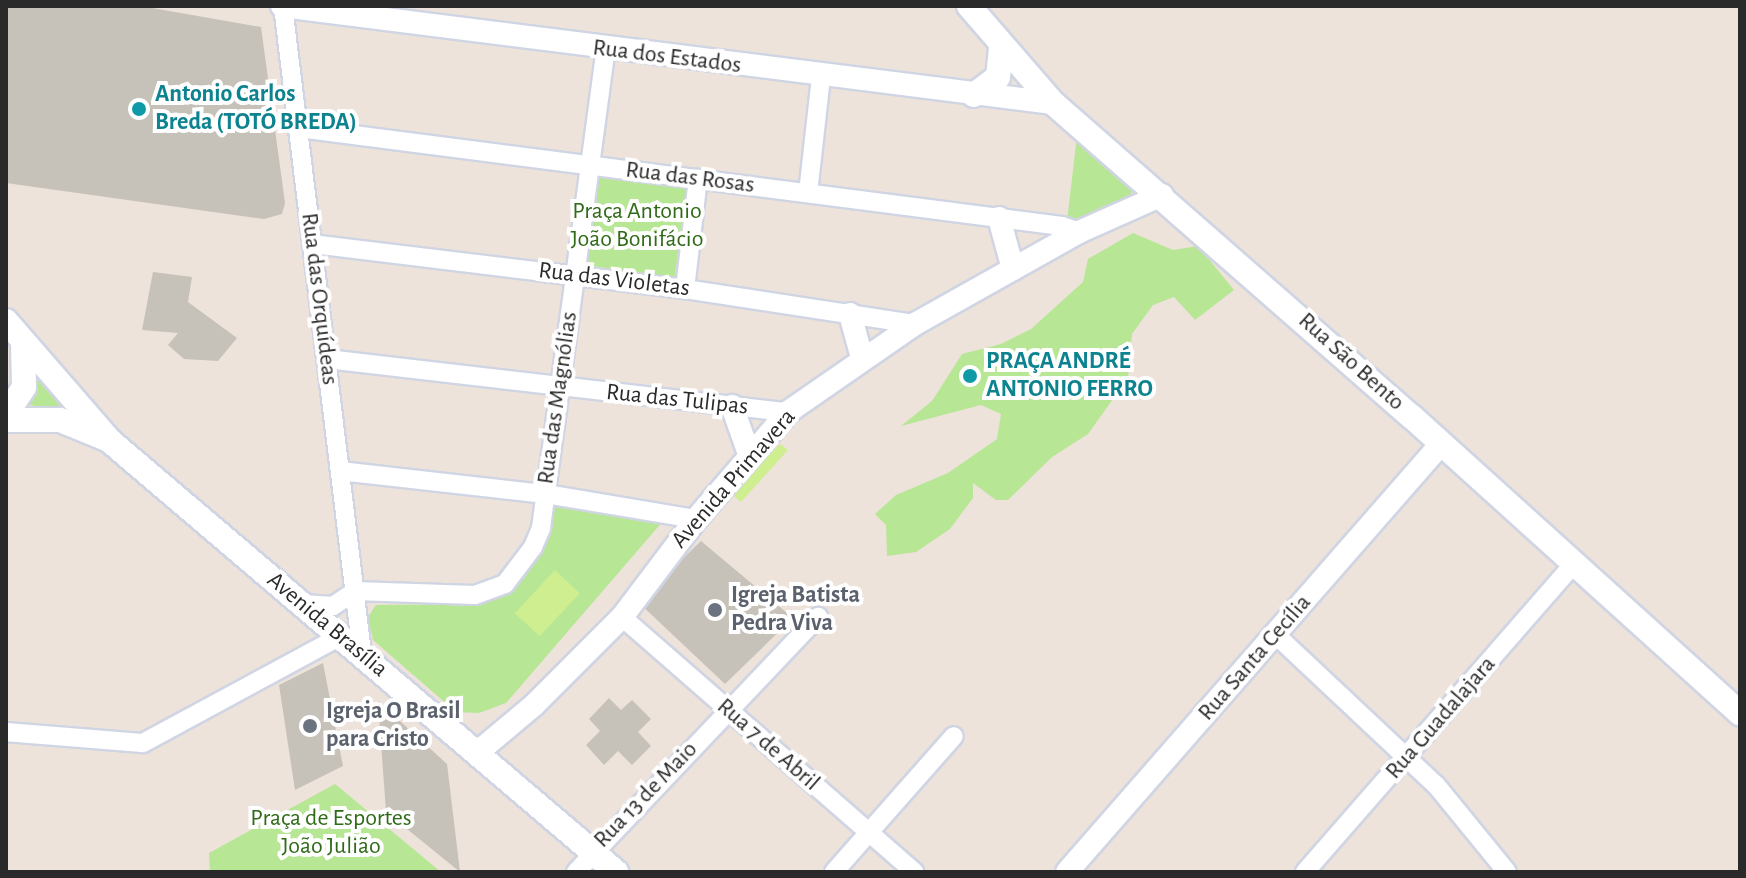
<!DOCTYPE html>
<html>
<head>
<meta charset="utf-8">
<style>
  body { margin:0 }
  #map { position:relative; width:1746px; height:878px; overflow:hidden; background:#ede3db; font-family:"Alegreya Sans",sans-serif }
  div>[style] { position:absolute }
  .green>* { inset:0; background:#b7e694; transform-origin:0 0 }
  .pitch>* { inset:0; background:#ceee90; transform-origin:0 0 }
  .building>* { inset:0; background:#c7c2b9 }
  .roads { filter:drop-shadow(2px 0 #d0d5e3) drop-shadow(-2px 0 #d0d5e3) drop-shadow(0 2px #d0d5e3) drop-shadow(0 -2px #d0d5e3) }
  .minor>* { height:18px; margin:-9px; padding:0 9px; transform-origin:9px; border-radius:9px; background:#fff }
  .tertiary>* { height:22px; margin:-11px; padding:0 11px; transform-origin:11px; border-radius:11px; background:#fff }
  .secondary>* { height:24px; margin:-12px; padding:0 12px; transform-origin:12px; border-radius:12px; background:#fff }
  .dots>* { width:22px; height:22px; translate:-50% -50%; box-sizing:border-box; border:4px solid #fff; border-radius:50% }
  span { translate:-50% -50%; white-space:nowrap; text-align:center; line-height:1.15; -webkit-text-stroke:8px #fff; paint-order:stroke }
  .street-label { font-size:24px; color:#2a2a2a }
  .culture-label { font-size:24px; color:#0d838f; font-weight:700 }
  .left { translate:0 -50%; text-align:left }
  .park-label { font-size:24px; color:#2f6a17 }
  .worship-label { font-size:24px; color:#5b616d; font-weight:700 }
  .frame { position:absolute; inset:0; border:8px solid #2a2a2a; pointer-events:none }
</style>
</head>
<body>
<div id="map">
  <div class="green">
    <i style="clip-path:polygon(1077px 136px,1135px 187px,1128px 199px,1075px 222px,1067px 221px)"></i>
    <i style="left:598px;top:175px;width:90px;height:91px;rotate:8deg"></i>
    <i style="clip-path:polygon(1133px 233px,1173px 250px,1198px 246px,1234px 290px,1195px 320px,1174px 297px,1153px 305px,1132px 334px,1128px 378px,1088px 434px,1052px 457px,1008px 500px,996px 500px,973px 483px,973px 498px,950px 529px,916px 552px,887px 556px,886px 525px,875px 514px,896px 495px,948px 473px,997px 439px,1001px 414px,981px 405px,901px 426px,932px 401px,962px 354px,1001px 344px,1031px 329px,1083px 282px,1088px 259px)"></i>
    <i style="clip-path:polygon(36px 374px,71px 412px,24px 404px)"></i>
    <i style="clip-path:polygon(552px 505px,664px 520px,506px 703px,479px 713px,456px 712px,373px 640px,368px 617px,376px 605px,470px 604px,516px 586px,536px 556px)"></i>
    <i style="clip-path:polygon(335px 784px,441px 872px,210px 872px,209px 853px)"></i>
  </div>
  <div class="pitch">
    <i style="clip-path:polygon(780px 444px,788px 450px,741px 502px,730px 493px)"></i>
    <i style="left:555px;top:570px;width:34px;height:59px;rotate:43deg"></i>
  </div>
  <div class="building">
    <i style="clip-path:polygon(6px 6px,141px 6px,261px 27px,285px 203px,282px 214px,264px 219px,6px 183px)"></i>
    <i style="clip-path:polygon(153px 272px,192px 277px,188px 302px,237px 338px,218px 361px,184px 359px,168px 345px,178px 333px,142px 330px)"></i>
    <i style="clip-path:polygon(701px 541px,793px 618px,725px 684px,638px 602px)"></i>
    <i style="clip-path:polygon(323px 663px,343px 766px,295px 790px,279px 685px)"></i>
    <i style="clip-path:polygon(609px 698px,621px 710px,632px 700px,651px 719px,638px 732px,651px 746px,632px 765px,618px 751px,604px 765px,586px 745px,600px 731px,589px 719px)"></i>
    <i style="clip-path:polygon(378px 701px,447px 764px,460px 872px,386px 812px)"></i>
  </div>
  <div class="roads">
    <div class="minor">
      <i style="left:283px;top:6px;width:652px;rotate:83.04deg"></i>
      <i style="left:299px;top:128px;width:769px;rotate:7.32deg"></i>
      <i style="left:1062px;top:226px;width:18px;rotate:19deg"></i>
      <i style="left:808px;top:193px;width:117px;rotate:-83.6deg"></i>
      <i style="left:312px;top:244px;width:376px;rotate:6.9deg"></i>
      <i style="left:685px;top:289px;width:233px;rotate:8.7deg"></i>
      <i style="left:685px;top:289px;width:111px;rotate:-83.3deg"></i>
      <i style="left:327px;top:359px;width:464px;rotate:6.6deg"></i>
      <i style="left:340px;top:471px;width:207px;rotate:6.4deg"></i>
      <i style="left:546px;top:494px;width:152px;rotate:9.5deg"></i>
      <i style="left:355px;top:591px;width:120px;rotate:1.9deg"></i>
      <i style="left:475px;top:595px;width:32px;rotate:-20deg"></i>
      <i style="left:505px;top:584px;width:46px;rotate:-52.9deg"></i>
      <i style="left:533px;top:547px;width:21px;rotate:-67deg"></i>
      <i style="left:541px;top:528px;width:482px;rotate:-82.3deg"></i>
      <i style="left:304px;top:604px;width:29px;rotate:4deg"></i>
      <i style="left:333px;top:606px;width:27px;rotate:-34deg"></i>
      <i style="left:622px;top:617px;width:388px;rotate:41.1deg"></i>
      <i style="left:1276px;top:635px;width:219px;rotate:43.2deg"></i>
      <i style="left:1436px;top:785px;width:112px;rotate:50.8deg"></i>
      <i style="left:6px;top:732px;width:137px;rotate:4.6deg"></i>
      <i style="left:143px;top:743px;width:225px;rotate:-28.4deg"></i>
      <i style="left:576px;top:872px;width:352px;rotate:-46.5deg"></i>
      <i style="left:834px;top:872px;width:181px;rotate:-48.6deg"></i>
      <i style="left:1305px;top:872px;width:411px;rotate:-48.9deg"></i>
    </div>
    <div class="tertiary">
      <i style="left:282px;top:6px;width:777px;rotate:7.17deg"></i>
      <i style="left:999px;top:218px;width:53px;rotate:74.6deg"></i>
      <i style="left:850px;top:314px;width:46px;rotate:74.7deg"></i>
      <i style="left:732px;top:406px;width:51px;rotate:70.5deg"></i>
      <i style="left:478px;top:752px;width:73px;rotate:-40deg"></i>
      <i style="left:534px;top:705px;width:124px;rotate:-45deg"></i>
      <i style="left:622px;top:617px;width:123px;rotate:-52.9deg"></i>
      <i style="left:696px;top:519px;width:141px;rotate:-49.3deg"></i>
      <i style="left:788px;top:412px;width:155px;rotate:-34.7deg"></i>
      <i style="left:915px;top:324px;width:188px;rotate:-29.3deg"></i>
      <i style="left:1079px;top:232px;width:91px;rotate:-24deg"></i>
      <i style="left:1067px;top:872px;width:568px;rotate:-48.85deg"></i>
    </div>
    <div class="secondary">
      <i style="left:969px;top:6px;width:128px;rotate:49.1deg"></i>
      <i style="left:1053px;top:103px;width:477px;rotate:41.2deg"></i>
      <i style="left:1412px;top:417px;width:442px;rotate:42.1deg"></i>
      <i style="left:974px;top:95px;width:30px;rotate:-37deg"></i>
      <i style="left:998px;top:77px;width:30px;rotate:-84deg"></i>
      <i style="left:6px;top:321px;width:159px;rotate:49.1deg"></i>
      <i style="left:110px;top:441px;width:665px;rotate:40.42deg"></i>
      <i style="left:6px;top:414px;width:32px;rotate:-56deg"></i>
      <i style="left:24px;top:387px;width:45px;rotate:-91.3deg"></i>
      <i style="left:6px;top:420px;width:54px"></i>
      <i style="left:60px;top:420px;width:48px;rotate:22.2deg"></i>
    </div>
  </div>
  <div class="dots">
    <i style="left:139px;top:109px;background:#0f9aa8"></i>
    <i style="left:970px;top:376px;background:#0f9aa8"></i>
    <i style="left:715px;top:610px;background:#6b7280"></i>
    <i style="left:310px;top:726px;background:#6b7280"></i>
  </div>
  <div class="street-label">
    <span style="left:667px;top:57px;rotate:7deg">Rua dos Estados</span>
    <span style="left:690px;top:178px;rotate:7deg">Rua das Rosas</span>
    <span style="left:614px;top:280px;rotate:7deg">Rua das Violetas</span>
    <span style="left:319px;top:299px;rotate:83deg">Rua das Orquídeas</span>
    <span style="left:1351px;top:362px;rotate:42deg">Rua São Bento</span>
    <span style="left:558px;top:398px;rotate:-82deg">Rua das Magnólias</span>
    <span style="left:677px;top:400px;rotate:6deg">Rua das Tulipas</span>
    <span style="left:734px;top:479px;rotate:-49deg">Avenida Primavera</span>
    <span style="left:327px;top:625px;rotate:40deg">Avenida Brasília</span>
    <span style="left:1255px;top:658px;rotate:-49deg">Rua Santa Cecília</span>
    <span style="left:1441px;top:718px;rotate:-49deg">Rua Guadalajara</span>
    <span style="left:768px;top:745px;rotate:41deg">Rua 7 de Abril</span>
    <span style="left:646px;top:795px;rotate:-46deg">Rua 13 de Maio</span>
  </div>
  <div class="culture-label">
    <span class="left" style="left:155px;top:109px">Antonio Carlos<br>Breda (TOTÓ BREDA)</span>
    <span class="left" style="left:986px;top:376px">PRAÇA ANDRÉ<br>ANTONIO FERRO</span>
  </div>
  <div class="park-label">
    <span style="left:637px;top:226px">Praça Antonio<br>João Bonifácio</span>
    <span style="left:331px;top:833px">Praça de Esportes<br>João Julião</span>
  </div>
  <div class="worship-label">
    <span class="left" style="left:731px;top:610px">Igreja Batista<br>Pedra Viva</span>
    <span class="left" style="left:326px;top:726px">Igreja O Brasil<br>para Cristo</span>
  </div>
  <div class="frame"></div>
</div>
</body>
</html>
